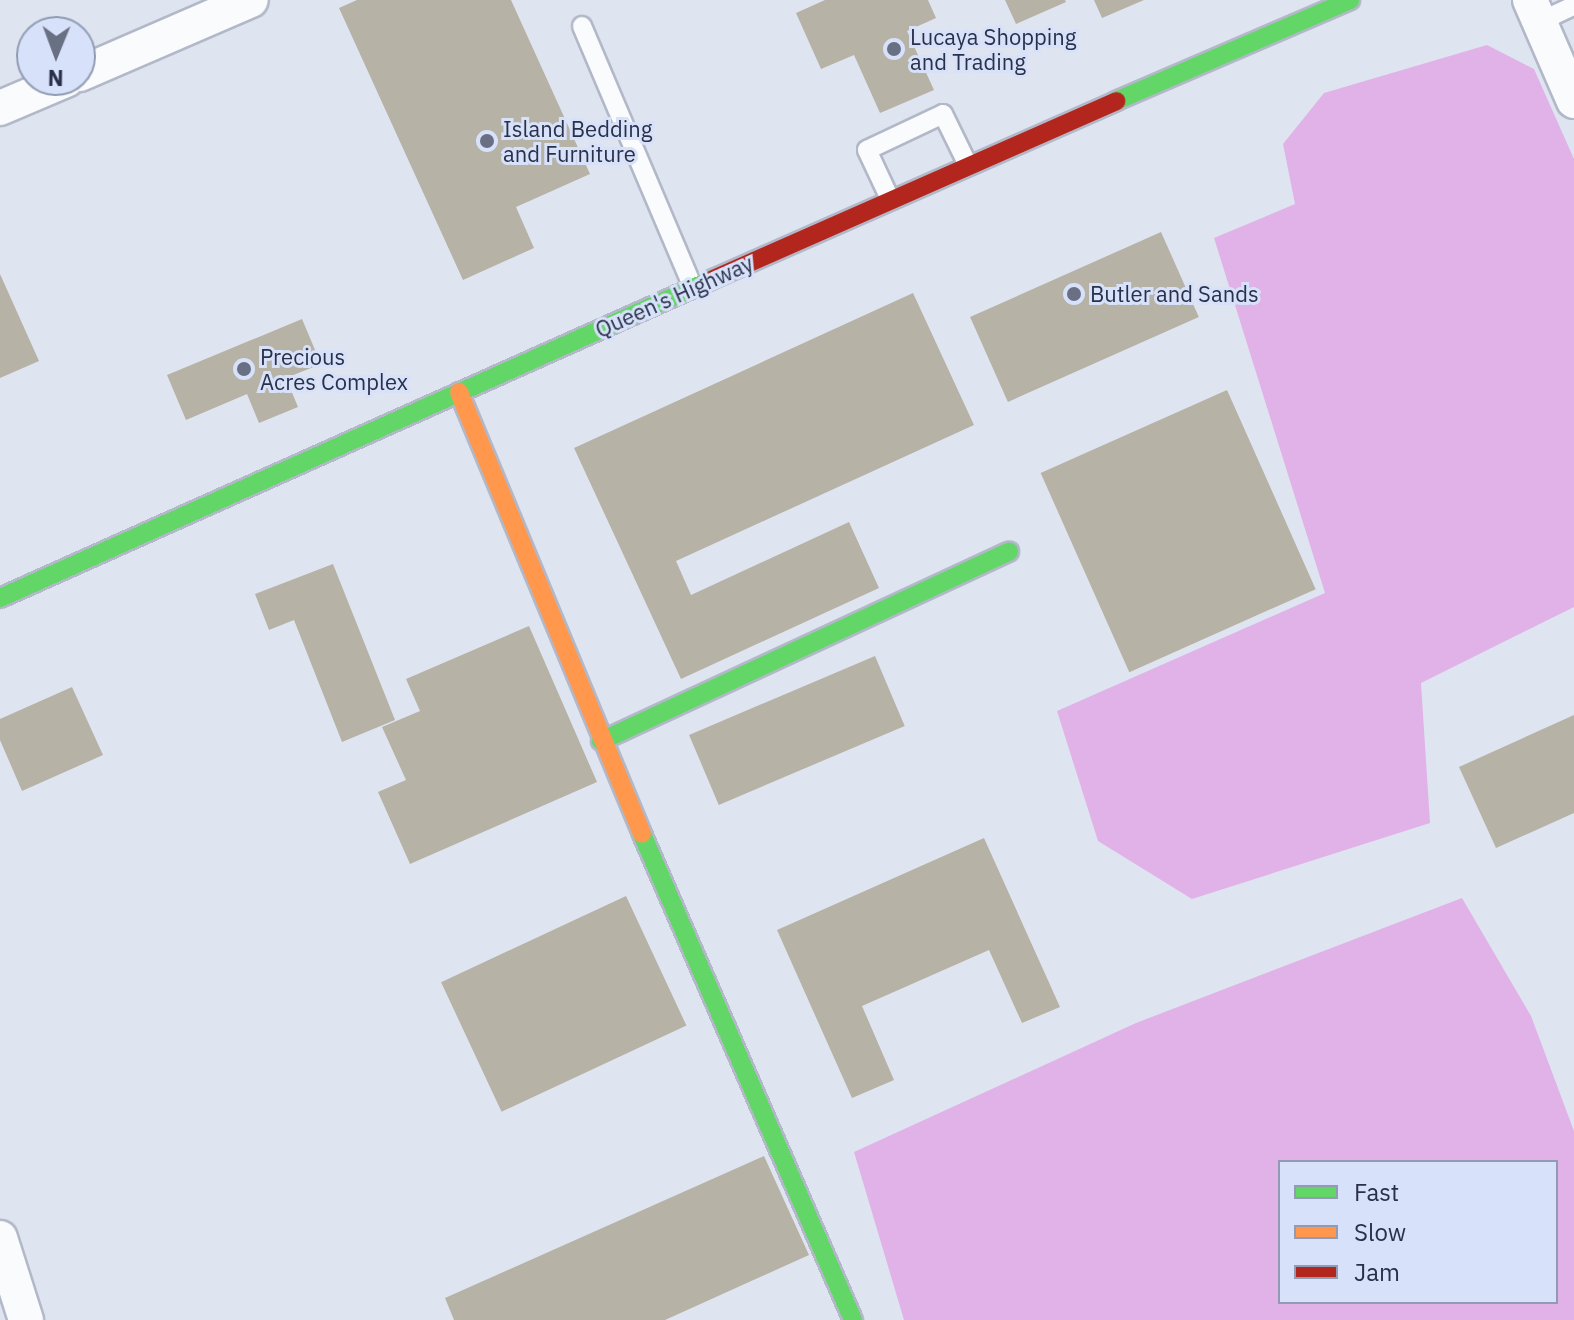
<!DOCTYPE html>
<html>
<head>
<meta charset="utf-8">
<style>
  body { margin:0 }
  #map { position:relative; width:1574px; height:1320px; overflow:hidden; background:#dfe4f1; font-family:"IBM Plex Sans",sans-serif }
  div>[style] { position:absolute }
  .forest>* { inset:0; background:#e1b2e7 }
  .building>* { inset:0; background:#b6b2a5; transform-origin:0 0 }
  .roads { filter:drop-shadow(2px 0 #b2b8c8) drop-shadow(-2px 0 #b2b8c8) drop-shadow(0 2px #b2b8c8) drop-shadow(0 -2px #b2b8c8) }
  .lane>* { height:18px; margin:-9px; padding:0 9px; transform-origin:9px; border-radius:9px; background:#fafbfd }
  .street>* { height:34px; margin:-17px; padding:0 17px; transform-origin:17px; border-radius:17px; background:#fafbfd }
  .fast>* { height:18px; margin:-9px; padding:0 9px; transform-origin:9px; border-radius:9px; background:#63d668 }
  .slow>* { height:18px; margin:-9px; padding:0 9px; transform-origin:9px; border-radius:9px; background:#ff974d }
  .jam>* { height:18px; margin:-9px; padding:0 9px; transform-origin:9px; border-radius:9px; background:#b3261e }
  .dots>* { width:22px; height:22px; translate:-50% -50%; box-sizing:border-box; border:4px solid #d7e1f9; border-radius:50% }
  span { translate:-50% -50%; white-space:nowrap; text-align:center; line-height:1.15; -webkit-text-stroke:6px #d7e1f9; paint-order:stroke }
  .poi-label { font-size:22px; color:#293149 }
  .left { translate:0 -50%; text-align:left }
  .street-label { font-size:22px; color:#293149 }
  .legend { position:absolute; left:1278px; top:1160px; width:280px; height:144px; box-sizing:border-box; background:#d7e1f9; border:2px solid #919bb3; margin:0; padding:10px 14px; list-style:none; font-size:24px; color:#293149 }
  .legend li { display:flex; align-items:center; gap:16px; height:40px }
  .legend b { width:40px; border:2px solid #919bb3 }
  .north { position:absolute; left:16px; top:16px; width:80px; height:80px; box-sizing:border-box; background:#d7e1f9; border:2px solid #919bb3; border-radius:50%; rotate:181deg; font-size:22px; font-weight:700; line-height:32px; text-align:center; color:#293149 }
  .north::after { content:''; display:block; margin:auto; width:28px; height:36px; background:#697084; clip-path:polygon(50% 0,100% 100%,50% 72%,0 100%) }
</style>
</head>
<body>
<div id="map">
  <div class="forest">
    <i style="clip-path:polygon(1487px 45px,1534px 69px,1574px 159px,1574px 607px,1421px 683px,1430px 823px,1192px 899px,1098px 841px,1057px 711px,1325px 593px,1214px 238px,1295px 204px,1283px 144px,1324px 93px)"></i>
    <i style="clip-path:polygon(evenodd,1462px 898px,1531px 1016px,1574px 1131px,1574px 1320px,904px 1320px,854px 1152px,1136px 1023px,1462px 898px,1280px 1162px,1556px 1162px,1556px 1302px,1280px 1302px,1280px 1162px)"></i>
  </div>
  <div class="building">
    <i style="clip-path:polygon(357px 0,511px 0,590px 174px,516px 207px,534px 248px,463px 280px,339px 8px)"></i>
    <i style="clip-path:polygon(825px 0,928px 0,936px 18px,907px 31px,934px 90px,880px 113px,854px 55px,821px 69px,796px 13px)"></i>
    <i style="clip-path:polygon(1005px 0,1065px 0,1066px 2px,1016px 24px)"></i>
    <i style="clip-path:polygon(1094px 0,1144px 0,1102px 18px)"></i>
    <i style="left:1161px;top:232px;width:93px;height:209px;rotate:66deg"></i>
    <i style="clip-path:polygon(0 274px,39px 361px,0 378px)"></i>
    <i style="clip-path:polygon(913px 293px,974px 425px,676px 561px,691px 595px,849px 522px,879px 588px,681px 679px,574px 448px)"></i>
    <i style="clip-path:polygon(302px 319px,321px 364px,286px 378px,298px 407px,259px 423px,247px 394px,186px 420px,167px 375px)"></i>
    <i style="left:1227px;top:390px;width:218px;height:204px;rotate:66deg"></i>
    <i style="clip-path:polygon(333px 564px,395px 720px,342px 742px,294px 620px,269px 630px,255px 594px)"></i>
    <i style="clip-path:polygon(529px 626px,597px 782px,410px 864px,378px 792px,406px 780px,382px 727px,420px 711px,406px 679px)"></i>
    <i style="left:875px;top:656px;width:76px;height:202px;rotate:67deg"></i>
    <i style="clip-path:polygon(72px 687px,103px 755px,22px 791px,0 740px,0 719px)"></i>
    <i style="clip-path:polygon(1574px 715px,1574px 813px,1496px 848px,1459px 767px)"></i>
    <i style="clip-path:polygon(984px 838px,1060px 1007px,1022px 1023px,989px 950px,862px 1006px,894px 1080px,852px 1098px,777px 930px)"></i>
    <i style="left:626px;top:896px;width:143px;height:204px;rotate:65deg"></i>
    <i style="clip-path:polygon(764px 1156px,809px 1255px,665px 1320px,454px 1320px,445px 1298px)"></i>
  </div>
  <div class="roads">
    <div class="lane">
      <i style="left:1539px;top:22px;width:38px;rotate:-25deg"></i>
      <i style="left:582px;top:26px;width:284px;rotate:67deg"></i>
      <i style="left:890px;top:199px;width:54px;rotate:-115.1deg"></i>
      <i style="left:867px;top:150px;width:84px;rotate:-25.3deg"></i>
      <i style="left:943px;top:114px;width:57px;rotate:63.9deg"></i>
    </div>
    <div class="street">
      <i style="left:1530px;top:0;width:110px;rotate:66.5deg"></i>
      <i style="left:80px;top:74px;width:186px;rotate:-23.4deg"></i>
      <i style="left:0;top:108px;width:72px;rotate:-23deg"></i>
      <i style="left:0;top:1238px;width:86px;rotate:72.4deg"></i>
    </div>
    <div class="fast">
      <i style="left:1116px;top:101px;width:255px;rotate:-23.3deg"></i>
      <i style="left:0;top:598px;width:781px;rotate:-24.1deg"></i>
      <i style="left:601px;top:741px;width:450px;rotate:-24.9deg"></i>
      <i style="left:642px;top:834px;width:530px;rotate:66.53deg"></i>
    </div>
    <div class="slow">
      <i style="left:459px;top:392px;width:478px;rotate:67.5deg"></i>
    </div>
    <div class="jam">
      <i style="left:713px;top:279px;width:441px;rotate:-23.8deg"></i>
    </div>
  </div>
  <div class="dots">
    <i style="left:894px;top:49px;background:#697084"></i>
    <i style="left:487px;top:141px;background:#697084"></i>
    <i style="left:1074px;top:294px;background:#697084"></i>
    <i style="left:244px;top:369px;background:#697084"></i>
  </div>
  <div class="poi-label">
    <span class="left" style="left:910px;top:49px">Lucaya Shopping<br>and Trading</span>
    <span class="left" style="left:503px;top:141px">Island Bedding<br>and Furniture</span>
    <span class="left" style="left:1090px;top:294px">Butler and Sands</span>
    <span class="left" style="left:260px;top:369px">Precious<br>Acres Complex</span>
  </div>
  <div class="street-label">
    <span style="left:674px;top:296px;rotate:-24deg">Queen's Highway</span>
  </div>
  <ul class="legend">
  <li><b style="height:10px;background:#63d668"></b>Fast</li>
  <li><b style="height:10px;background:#ff974d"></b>Slow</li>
  <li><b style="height:10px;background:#b3261e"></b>Jam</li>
  </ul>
  <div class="north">N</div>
</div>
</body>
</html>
